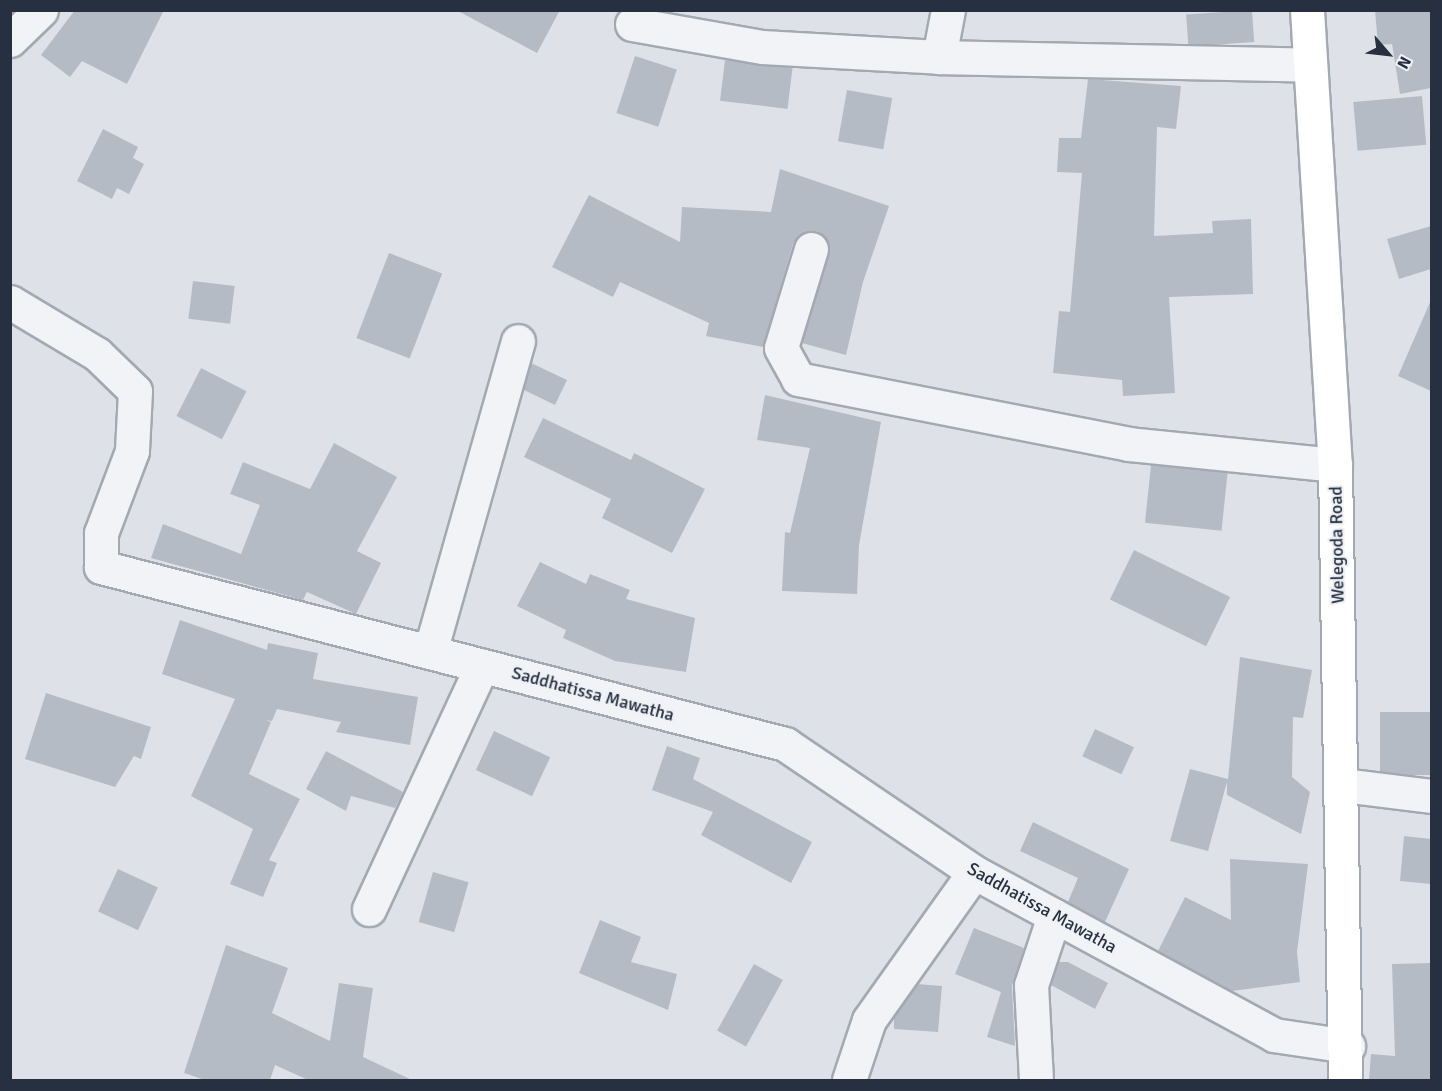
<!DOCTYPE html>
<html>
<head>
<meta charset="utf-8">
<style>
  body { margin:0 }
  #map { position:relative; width:1442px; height:1091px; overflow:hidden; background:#dee2e8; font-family:Signika,sans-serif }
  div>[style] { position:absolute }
  .building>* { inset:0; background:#b5bbc5; transform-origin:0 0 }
  .roads { filter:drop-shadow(2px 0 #a3a9b2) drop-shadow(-2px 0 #a3a9b2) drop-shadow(0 2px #a3a9b2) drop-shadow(0 -2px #a3a9b2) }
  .street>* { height:33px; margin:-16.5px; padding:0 16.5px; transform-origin:16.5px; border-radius:16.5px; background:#f1f3f7 }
  .secondary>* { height:33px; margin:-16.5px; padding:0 16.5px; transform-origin:16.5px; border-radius:16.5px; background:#fff }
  span { translate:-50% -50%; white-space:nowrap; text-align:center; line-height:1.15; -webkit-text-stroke:4.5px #eef1f6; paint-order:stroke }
  .street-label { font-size:18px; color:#273040 }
  .frame { position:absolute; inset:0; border:12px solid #273040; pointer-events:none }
  .north { position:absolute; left:1358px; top:24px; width:60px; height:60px; -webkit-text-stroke:4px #eef1f6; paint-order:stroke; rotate:118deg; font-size:16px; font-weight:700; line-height:24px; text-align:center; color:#273040 }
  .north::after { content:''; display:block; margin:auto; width:21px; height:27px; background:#273040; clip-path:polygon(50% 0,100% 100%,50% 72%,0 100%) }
</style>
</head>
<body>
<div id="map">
  <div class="building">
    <i style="clip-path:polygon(75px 10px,164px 10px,127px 84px,82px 61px,70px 77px,41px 55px)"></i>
    <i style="clip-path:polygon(456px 10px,560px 10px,537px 53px)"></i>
    <i style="left:1252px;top:10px;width:32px;height:66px;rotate:86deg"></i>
    <i style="clip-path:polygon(1375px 10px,1431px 10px,1431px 88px,1400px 94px,1392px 44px,1378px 45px)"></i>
    <i style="left:635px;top:56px;width:44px;height:60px;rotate:18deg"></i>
    <i style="left:725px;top:60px;width:68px;height:41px;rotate:7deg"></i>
    <i style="clip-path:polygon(1088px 79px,1181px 86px,1176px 129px,1157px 127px,1154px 236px,1213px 233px,1212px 221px,1251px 219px,1253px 294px,1169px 297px,1175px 393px,1123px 396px,1122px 380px,1053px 373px,1059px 311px,1070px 312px,1082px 173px,1057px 172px,1059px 138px,1081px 138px)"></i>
    <i style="left:847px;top:90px;width:46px;height:52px;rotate:10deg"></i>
    <i style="left:1422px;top:96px;width:49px;height:69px;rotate:85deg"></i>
    <i style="clip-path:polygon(103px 129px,138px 147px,133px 158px,144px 164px,129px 194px,117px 188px,112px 199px,77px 181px)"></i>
    <i style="clip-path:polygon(780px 169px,889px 206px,863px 282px,846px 355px,802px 343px,829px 254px,825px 237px,816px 231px,799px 235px,793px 244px,763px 347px,706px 336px,709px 323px,620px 282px,613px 297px,552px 267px,589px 195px,680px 242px,682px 207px,771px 212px)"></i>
    <i style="clip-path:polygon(1431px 226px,1431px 269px,1399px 279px,1387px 239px)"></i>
    <i style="left:389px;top:253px;width:57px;height:91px;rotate:21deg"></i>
    <i style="left:193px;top:281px;width:42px;height:38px;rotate:7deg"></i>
    <i style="clip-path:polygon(1431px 300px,1431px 391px,1398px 376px)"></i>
    <i style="clip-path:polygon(531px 363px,567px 380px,555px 405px,524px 390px)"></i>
    <i style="left:201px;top:368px;width:51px;height:54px;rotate:27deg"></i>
    <i style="clip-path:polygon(765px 395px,881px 422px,859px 545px,857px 594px,782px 591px,785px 532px,790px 533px,810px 448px,757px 440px)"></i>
    <i style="clip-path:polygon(543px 418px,631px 460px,634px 453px,705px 489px,672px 553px,602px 518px,611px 499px,524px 457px)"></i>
    <i style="clip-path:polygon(334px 443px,397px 477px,357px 551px,381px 563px,356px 614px,307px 592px,303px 600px,151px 558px,163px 524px,241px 554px,260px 505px,230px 494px,243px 462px,310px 489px)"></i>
    <i style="left:1151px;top:465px;width:77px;height:58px;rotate:6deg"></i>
    <i style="left:1134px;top:550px;width:107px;height:55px;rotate:26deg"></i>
    <i style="clip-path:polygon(540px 562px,586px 584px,590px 574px,630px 590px,626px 599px,695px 618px,686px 672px,615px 661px,563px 638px,566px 630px,517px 606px)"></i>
    <i style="clip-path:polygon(180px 620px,267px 650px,268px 643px,318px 653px,313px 679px,418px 697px,410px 745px,336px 732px,341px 722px,277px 709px,272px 721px,266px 720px,271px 722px,249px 774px,300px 799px,269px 860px,277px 863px,263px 897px,230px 884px,253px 829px,191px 796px,235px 699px,162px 674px)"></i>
    <i style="clip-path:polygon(1240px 657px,1312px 670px,1303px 718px,1293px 717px,1292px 777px,1310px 792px,1301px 834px,1227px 795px,1227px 782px,1208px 851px,1170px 841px,1190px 769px,1228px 779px)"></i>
    <i style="clip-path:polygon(46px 693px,151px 727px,141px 759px,134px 756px,115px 787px,25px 759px)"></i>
    <i style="left:1431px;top:712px;width:63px;height:51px;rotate:90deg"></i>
    <i style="left:1095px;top:729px;width:43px;height:30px;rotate:25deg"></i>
    <i style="left:494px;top:731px;width:62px;height:43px;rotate:25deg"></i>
    <i style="clip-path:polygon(667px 746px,700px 758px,693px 779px,812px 842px,791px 883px,701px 835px,713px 812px,652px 790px)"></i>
    <i style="clip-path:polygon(326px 751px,403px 792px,395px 808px,351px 796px,346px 811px,306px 789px)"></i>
    <i style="clip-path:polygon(1033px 822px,1129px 869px,1105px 922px,1068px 902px,1078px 878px,1020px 851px)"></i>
    <i style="clip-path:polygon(1404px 836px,1431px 839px,1431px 884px,1400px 881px)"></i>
    <i style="clip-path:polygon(1230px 859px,1308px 864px,1297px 952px,1300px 982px,1232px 991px,1158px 951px,1185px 897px,1231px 920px)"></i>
    <i style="left:118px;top:869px;width:44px;height:47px;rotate:25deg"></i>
    <i style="left:433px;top:872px;width:37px;height:52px;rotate:16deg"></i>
    <i style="clip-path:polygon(600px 920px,641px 937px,631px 962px,677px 974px,668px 1010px,579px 973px)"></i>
    <i style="clip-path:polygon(974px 928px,1024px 948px,1012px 986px,1015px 1046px,987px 1037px,1001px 992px,955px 974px)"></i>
    <i style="clip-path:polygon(226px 945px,288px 968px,272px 1013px,330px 1041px,339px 983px,373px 988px,363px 1057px,412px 1080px,308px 1080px,275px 1065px,270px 1080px,205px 1080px,184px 1073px)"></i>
    <i style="clip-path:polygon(1058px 962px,1068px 962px,1108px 983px,1095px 1009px,1051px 985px)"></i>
    <i style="clip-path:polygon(1431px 963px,1431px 1080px,1369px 1080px,1371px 1054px,1395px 1056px,1392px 964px)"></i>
    <i style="left:754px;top:964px;width:33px;height:76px;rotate:29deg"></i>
    <i style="clip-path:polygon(917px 984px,942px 986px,938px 1032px,894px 1029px,894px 1018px)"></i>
  </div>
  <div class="roads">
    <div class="street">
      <i style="left:632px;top:24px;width:132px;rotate:10deg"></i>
      <i style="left:762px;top:47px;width:177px;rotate:3.2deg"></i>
      <i style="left:939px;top:57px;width:371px;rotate:1.2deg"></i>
      <i style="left:10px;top:40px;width:43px;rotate:-44.1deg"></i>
      <i style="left:939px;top:57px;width:48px;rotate:-79.2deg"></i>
      <i style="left:811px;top:249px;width:103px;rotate:106.9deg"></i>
      <i style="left:781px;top:348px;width:35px;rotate:61deg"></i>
      <i style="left:798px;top:379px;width:337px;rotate:11.1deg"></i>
      <i style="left:1129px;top:444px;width:207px;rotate:5.8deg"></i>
      <i style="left:10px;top:302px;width:101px;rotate:30.9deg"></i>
      <i style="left:97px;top:354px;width:53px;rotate:44.2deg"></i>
      <i style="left:135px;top:391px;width:60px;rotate:92.9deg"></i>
      <i style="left:132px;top:451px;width:88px;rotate:110.7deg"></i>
      <i style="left:101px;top:533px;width:34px;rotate:90deg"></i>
      <i style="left:101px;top:567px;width:707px;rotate:14.51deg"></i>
      <i style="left:785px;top:744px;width:228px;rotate:34.1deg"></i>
      <i style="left:974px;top:872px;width:341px;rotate:28.5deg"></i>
      <i style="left:1274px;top:1035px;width:75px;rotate:8.5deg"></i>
      <i style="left:430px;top:652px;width:323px;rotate:-74.2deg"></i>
      <i style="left:1342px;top:785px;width:91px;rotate:7deg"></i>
      <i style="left:369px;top:909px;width:268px;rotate:-65.1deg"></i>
      <i style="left:849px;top:1080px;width:63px;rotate:-71.6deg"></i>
      <i style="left:869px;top:1020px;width:181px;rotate:-54.6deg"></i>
      <i style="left:1036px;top:1080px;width:95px;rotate:-93deg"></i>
      <i style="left:1031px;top:985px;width:73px;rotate:-71.6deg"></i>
    </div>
    <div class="secondary">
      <i style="left:1307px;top:10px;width:456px;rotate:86.5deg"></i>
      <i style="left:1335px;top:465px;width:615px;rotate:89.07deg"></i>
    </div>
  </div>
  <div class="street-label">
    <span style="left:1337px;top:545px;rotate:-91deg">Welegoda Road</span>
    <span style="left:593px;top:694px;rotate:15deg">Saddhatissa Mawatha</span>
    <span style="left:1042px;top:908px;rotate:29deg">Saddhatissa Mawatha</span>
  </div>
  <div class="frame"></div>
  <div class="north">N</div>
</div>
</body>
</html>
